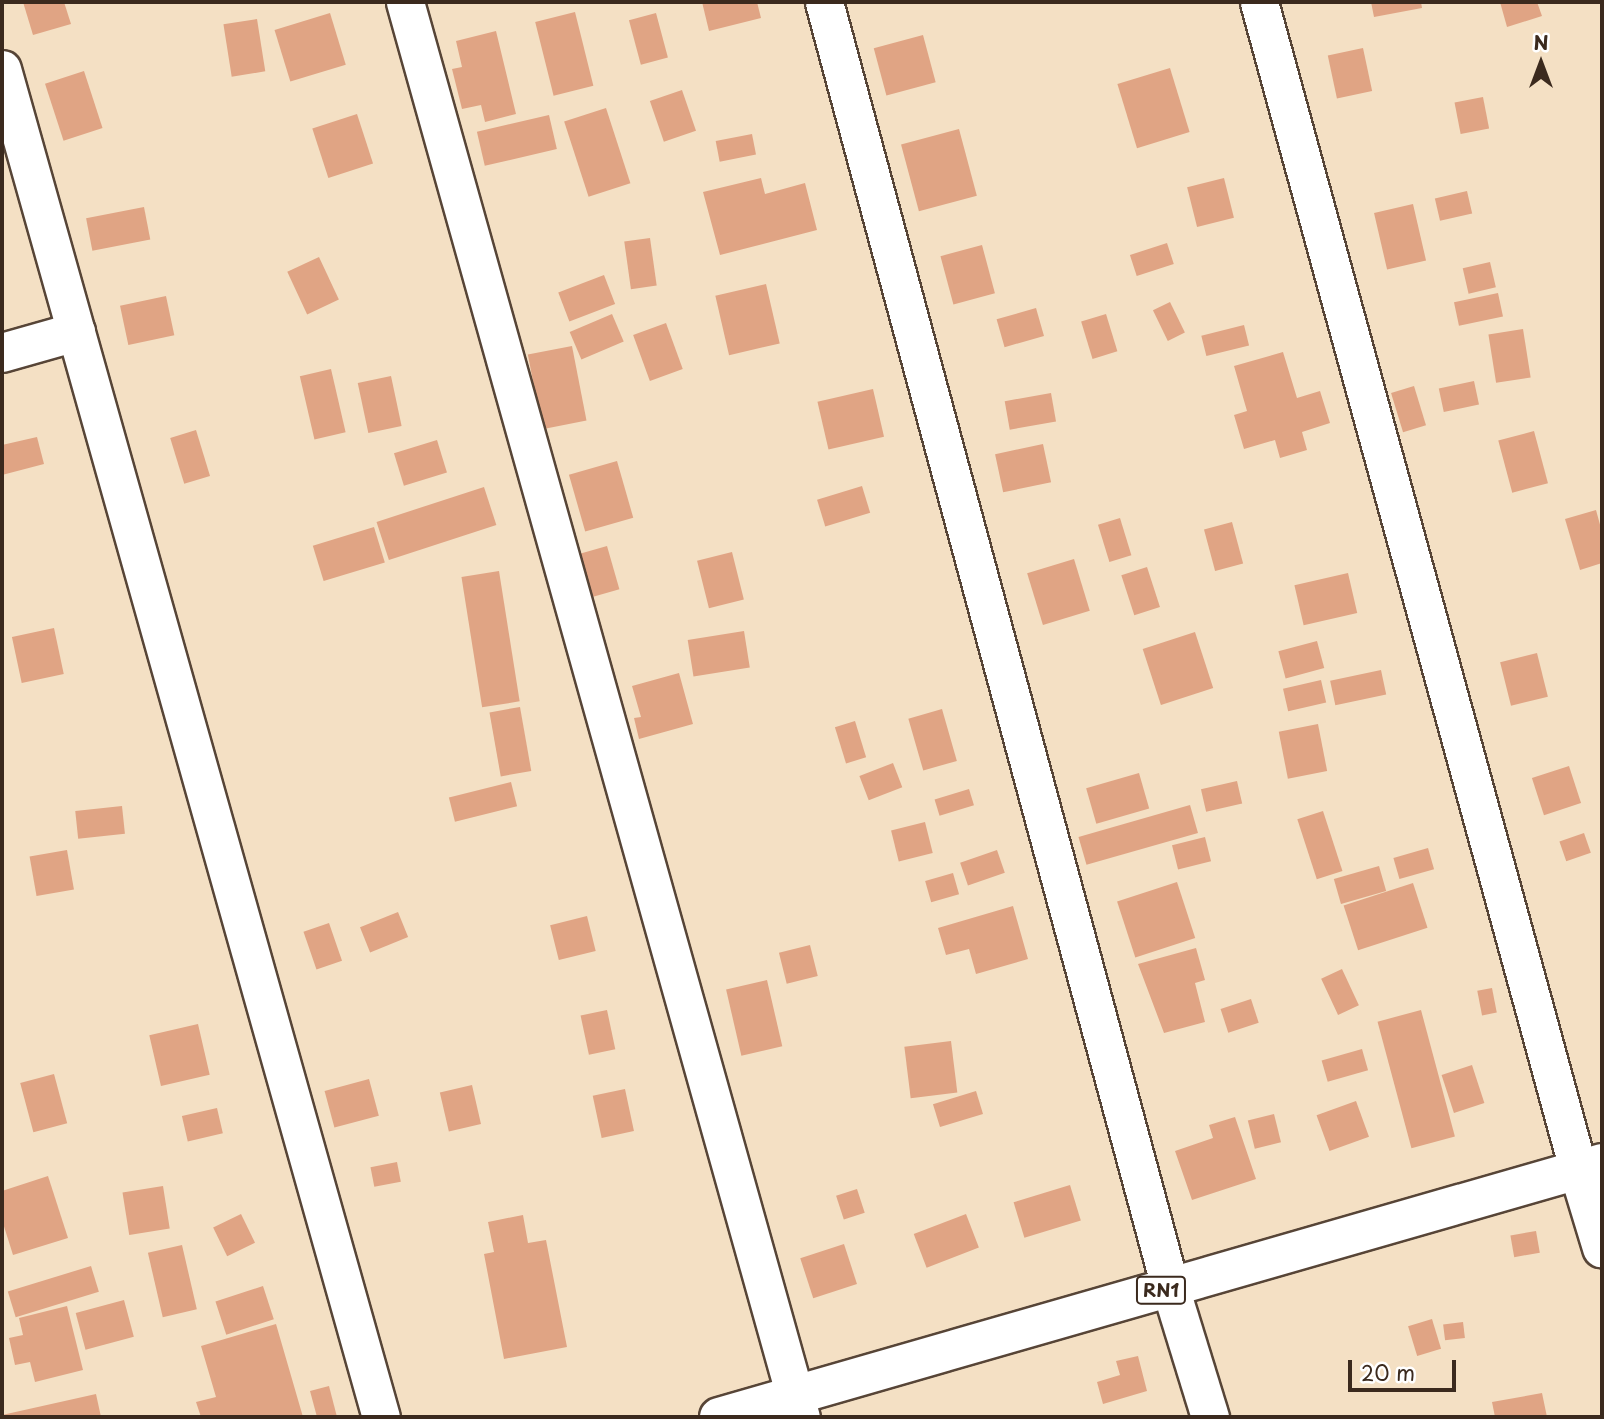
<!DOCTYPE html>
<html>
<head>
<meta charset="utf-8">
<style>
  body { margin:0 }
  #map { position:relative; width:1604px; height:1419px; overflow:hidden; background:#f4e0c4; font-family:"Playpen Sans",sans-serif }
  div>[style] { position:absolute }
  .building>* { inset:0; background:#e0a484; transform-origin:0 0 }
  .roads { filter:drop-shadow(2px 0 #574537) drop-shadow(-2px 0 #574537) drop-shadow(0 2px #574537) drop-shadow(0 -2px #574537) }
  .street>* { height:37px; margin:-18.5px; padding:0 18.5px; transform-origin:18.5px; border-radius:18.5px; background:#fff }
  .secondary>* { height:38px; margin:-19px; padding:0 19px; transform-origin:19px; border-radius:19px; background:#fff }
  .highway>* { height:38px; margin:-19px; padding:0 19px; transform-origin:19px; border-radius:19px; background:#fff }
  span { translate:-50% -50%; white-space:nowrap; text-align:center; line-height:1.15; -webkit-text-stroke:5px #fff; paint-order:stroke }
  .shield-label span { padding:2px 5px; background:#fff; border:2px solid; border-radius:5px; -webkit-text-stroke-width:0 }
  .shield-label { font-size:18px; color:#3b2a1e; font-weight:700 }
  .frame { position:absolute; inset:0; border:4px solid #3b2a1e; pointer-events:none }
  .north { position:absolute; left:1506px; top:28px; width:70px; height:70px; -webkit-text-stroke:5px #fff; paint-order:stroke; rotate:0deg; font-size:19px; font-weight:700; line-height:28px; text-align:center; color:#3b2a1e }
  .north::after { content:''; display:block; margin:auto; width:24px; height:32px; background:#3b2a1e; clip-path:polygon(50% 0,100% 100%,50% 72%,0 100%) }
  .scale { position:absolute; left:1348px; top:1360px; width:108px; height:32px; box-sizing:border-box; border:4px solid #3b2a1e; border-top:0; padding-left:9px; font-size:21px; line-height:24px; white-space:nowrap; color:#3b2a1e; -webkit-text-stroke:5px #fff; paint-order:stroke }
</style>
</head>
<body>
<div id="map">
  <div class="building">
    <i style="clip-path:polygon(23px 2px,64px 2px,71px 24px,33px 35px)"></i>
    <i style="clip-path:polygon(702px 2px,757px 2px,761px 18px,709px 31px)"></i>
    <i style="clip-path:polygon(1371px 2px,1421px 2px,1422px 8px,1374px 17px)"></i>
    <i style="clip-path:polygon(1500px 2px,1537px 2px,1542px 16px,1507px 27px)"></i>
    <i style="left:575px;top:12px;width:76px;height:41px;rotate:76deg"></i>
    <i style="left:330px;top:13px;width:54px;height:58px;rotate:73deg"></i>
    <i style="left:656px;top:13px;width:46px;height:28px;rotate:75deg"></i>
    <i style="left:257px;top:19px;width:53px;height:34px;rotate:81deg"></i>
    <i style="clip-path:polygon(496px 31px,516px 114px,485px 122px,481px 105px,462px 109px,452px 69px,462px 67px,456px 41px)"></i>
    <i style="left:923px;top:35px;width:49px;height:51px;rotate:75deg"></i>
    <i style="left:1363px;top:48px;width:44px;height:36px;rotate:78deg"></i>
    <i style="left:1170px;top:68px;width:67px;height:55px;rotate:73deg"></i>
    <i style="left:84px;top:71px;width:60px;height:41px;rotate:72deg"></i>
    <i style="left:682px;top:90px;width:43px;height:34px;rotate:71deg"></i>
    <i style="left:1483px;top:97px;width:32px;height:29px;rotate:79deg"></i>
    <i style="left:606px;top:108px;width:79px;height:44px;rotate:72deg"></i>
    <i style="left:357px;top:114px;width:52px;height:47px;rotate:72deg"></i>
    <i style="left:549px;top:115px;width:35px;height:74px;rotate:77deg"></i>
    <i style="left:959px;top:129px;width:69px;height:60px;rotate:75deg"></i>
    <i style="left:752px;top:134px;width:21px;height:37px;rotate:79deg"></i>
    <i style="clip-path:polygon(761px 178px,765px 194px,805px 183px,817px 230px,720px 255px,703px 192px)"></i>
    <i style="left:1224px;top:178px;width:41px;height:38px;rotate:76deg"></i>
    <i style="left:1467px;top:191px;width:23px;height:33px;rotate:77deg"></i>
    <i style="left:1413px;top:204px;width:58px;height:40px;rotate:77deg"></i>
    <i style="left:144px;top:207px;width:33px;height:59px;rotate:79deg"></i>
    <i style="left:650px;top:238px;width:48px;height:26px;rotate:82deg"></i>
    <i style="left:1167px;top:243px;width:22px;height:39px;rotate:72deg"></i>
    <i style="left:982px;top:245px;width:50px;height:43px;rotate:75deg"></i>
    <i style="left:319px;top:257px;width:47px;height:35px;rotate:65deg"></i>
    <i style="left:1490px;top:262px;width:26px;height:28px;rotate:77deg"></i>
    <i style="left:604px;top:275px;width:31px;height:49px;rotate:69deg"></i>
    <i style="left:766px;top:284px;width:61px;height:52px;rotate:77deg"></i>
    <i style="left:1498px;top:293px;width:24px;height:45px;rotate:78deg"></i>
    <i style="left:166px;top:296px;width:40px;height:47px;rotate:78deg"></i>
    <i style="left:1170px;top:302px;width:34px;height:19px;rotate:64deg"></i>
    <i style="left:1036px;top:308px;width:29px;height:41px;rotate:74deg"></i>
    <i style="left:612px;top:314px;width:30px;height:46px;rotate:67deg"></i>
    <i style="left:1106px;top:314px;width:39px;height:26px;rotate:73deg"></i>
    <i style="left:666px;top:323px;width:49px;height:35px;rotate:70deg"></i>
    <i style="left:1244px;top:325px;width:21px;height:44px;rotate:76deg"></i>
    <i style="left:1523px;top:329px;width:49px;height:35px;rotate:81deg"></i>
    <i style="left:572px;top:346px;width:76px;height:45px;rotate:79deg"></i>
    <i style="clip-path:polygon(1283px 352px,1297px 398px,1320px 391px,1330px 423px,1302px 432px,1307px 450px,1280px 458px,1275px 440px,1244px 449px,1234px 415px,1247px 411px,1234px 366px)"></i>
    <i style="left:331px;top:369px;width:65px;height:32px;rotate:77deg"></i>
    <i style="left:391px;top:376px;width:51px;height:34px;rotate:78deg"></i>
    <i style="left:1474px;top:381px;width:24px;height:36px;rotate:78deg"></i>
    <i style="left:1414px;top:386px;width:41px;height:24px;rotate:73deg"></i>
    <i style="left:873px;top:389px;width:49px;height:57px;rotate:77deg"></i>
    <i style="left:1051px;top:393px;width:29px;height:47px;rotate:80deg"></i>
    <i style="left:196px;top:430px;width:48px;height:27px;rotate:73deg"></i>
    <i style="left:1534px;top:431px;width:54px;height:37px;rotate:75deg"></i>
    <i style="clip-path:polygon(37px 437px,44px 464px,2px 475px,2px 445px)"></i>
    <i style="left:437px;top:440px;width:34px;height:45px;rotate:73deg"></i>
    <i style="left:1043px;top:444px;width:39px;height:49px;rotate:78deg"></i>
    <i style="left:617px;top:461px;width:59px;height:50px;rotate:74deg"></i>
    <i style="left:862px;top:486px;width:28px;height:47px;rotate:73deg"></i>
    <i style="left:484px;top:487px;width:40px;height:113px;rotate:72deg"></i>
    <i style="clip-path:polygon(1596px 510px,1602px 532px,1602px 563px,1580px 570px,1565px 519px)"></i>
    <i style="left:1120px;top:518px;width:39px;height:23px;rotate:73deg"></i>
    <i style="left:1232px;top:522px;width:43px;height:29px;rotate:75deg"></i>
    <i style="left:374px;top:527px;width:37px;height:64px;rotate:73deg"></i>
    <i style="left:607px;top:546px;width:45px;height:40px;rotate:74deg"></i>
    <i style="left:732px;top:552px;width:49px;height:36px;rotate:76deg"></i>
    <i style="left:1074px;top:559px;width:54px;height:49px;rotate:73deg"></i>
    <i style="left:1147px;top:567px;width:42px;height:27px;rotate:72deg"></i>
    <i style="left:499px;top:571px;width:132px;height:38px;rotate:81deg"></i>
    <i style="left:1348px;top:573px;width:41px;height:55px;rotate:77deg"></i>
    <i style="left:54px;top:628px;width:47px;height:43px;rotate:78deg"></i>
    <i style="left:744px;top:631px;width:37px;height:57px;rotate:81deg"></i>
    <i style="left:1195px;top:632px;width:59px;height:55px;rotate:72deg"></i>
    <i style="left:1317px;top:641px;width:28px;height:40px;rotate:75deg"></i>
    <i style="left:1537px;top:653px;width:45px;height:38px;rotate:76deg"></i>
    <i style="left:1381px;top:670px;width:25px;height:52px;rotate:78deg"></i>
    <i style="clip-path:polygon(679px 673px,693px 724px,639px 739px,634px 718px,641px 717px,632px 686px)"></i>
    <i style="left:1321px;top:680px;width:23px;height:39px;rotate:77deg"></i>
    <i style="left:520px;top:707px;width:65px;height:31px;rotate:80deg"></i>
    <i style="left:942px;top:709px;width:54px;height:35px;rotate:74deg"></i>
    <i style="left:855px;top:721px;width:38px;height:21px;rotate:73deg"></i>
    <i style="left:1318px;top:724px;width:48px;height:40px;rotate:79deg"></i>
    <i style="left:893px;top:763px;width:26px;height:36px;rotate:69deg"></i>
    <i style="left:1569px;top:766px;width:39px;height:39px;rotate:72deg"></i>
    <i style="left:1139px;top:773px;width:37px;height:55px;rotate:74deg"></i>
    <i style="left:1237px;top:781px;width:23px;height:37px;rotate:77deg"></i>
    <i style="left:511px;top:782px;width:25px;height:64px;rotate:76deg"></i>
    <i style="left:969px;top:789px;width:17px;height:36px;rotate:73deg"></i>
    <i style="left:1190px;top:805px;width:29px;height:116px;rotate:74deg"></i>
    <i style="left:122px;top:806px;width:28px;height:47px;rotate:84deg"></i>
    <i style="left:1323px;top:811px;width:63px;height:27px;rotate:72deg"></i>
    <i style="left:925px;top:822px;width:32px;height:35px;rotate:76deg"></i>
    <i style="left:1584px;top:833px;width:21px;height:26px;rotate:71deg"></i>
    <i style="left:1205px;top:837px;width:25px;height:34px;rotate:76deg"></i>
    <i style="left:1428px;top:848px;width:22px;height:36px;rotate:74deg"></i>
    <i style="left:67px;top:850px;width:40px;height:38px;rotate:80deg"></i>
    <i style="left:997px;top:850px;width:24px;height:39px;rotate:71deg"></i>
    <i style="left:1379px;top:866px;width:26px;height:47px;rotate:74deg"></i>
    <i style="left:953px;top:873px;width:22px;height:29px;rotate:74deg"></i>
    <i style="left:1177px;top:882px;width:59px;height:63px;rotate:72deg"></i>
    <i style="left:1413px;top:883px;width:47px;height:73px;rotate:72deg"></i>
    <i style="clip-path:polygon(1013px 906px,1028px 959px,976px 974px,969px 949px,946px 955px,938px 928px)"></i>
    <i style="left:398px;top:912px;width:27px;height:41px;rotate:68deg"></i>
    <i style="left:587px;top:916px;width:36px;height:38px;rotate:76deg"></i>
    <i style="left:329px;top:923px;width:40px;height:27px;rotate:71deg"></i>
    <i style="left:810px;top:945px;width:32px;height:32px;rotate:76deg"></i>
    <i style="clip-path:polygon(1196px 948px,1205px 980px,1195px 983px,1205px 1022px,1164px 1033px,1138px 964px)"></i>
    <i style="left:1342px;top:969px;width:40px;height:23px;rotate:65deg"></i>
    <i style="left:767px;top:980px;width:68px;height:42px;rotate:77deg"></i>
    <i style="left:1492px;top:988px;width:25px;height:15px;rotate:79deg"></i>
    <i style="left:1251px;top:999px;width:25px;height:32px;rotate:72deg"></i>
    <i style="left:607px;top:1010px;width:40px;height:27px;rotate:78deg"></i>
    <i style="left:1421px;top:1010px;width:131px;height:45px;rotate:75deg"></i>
    <i style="left:198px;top:1024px;width:52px;height:50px;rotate:77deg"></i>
    <i style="left:951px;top:1041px;width:52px;height:47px;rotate:83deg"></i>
    <i style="left:1362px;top:1049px;width:22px;height:42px;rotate:74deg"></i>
    <i style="left:1472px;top:1065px;width:40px;height:32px;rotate:72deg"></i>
    <i style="left:54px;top:1074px;width:51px;height:35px;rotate:75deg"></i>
    <i style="left:369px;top:1079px;width:38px;height:46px;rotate:75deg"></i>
    <i style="left:472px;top:1085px;width:40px;height:33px;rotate:77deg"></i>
    <i style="left:625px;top:1089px;width:43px;height:33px;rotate:78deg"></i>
    <i style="left:976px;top:1091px;width:24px;height:45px;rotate:73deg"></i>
    <i style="left:1356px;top:1101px;width:38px;height:42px;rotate:70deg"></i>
    <i style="left:217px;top:1108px;width:26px;height:36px;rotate:77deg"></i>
    <i style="left:1274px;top:1114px;width:29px;height:27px;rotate:76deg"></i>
    <i style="clip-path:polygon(1235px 1117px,1256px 1179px,1192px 1200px,1175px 1151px,1213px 1138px,1209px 1125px)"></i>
    <i style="left:397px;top:1162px;width:20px;height:27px;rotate:79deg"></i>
    <i style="clip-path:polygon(48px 1176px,68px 1238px,13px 1255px,2px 1220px,2px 1191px)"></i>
    <i style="left:1070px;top:1185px;width:37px;height:59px;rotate:73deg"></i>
    <i style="left:163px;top:1186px;width:43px;height:41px;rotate:81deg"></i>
    <i style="left:857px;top:1189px;width:25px;height:22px;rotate:72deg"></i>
    <i style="left:241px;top:1214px;width:32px;height:31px;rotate:64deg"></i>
    <i style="left:966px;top:1214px;width:36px;height:56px;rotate:69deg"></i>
    <i style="clip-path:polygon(523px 1215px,528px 1243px,546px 1240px,567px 1347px,504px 1359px,484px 1254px,494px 1252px,488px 1222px)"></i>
    <i style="left:1536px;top:1231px;width:22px;height:26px;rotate:80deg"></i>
    <i style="left:844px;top:1244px;width:42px;height:46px;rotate:72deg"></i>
    <i style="left:182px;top:1245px;width:66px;height:35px;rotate:77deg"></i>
    <i style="left:91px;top:1266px;width:27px;height:87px;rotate:73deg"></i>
    <i style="left:263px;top:1286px;width:35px;height:50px;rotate:72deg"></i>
    <i style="left:124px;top:1300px;width:38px;height:50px;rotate:75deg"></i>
    <i style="clip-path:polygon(67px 1306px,83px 1370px,35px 1382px,30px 1362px,15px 1365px,9px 1338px,23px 1335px,19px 1318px)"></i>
    <i style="left:1432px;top:1319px;width:31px;height:25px;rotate:73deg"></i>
    <i style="left:1463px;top:1322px;width:16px;height:20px;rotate:83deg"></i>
    <i style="clip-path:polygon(276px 1324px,303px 1417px,201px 1417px,196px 1402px,216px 1397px,201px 1346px)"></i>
    <i style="clip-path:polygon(1138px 1356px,1147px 1391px,1103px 1404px,1097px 1382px,1120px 1375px,1116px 1361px)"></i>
    <i style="clip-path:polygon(329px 1386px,337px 1417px,317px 1417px,310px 1391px)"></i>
    <i style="clip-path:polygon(1542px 1393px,1547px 1417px,1495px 1417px,1492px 1402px)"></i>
    <i style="clip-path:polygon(96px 1394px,101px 1417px,2px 1417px,2px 1415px)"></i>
  </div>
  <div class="roads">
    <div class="street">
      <i style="left:405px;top:2px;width:1469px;rotate:74.37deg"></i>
      <i style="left:824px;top:2px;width:1331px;rotate:74.93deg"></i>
      <i style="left:1170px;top:1287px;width:136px;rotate:72.9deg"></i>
      <i style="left:1259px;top:2px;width:1210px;rotate:74.71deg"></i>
      <i style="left:2px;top:69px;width:1400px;rotate:74.3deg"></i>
    </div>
    <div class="secondary">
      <i style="left:2px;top:353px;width:77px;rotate:-15.8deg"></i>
      <i style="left:1578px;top:1169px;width:83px;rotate:73.1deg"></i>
    </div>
    <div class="highway">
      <i style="left:719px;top:1417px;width:919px;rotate:-16.05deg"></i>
    </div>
  </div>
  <div class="shield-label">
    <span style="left:1161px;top:1290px">RN1</span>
  </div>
  <div class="frame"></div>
  <div class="north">N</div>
  <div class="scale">20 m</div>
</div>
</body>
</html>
